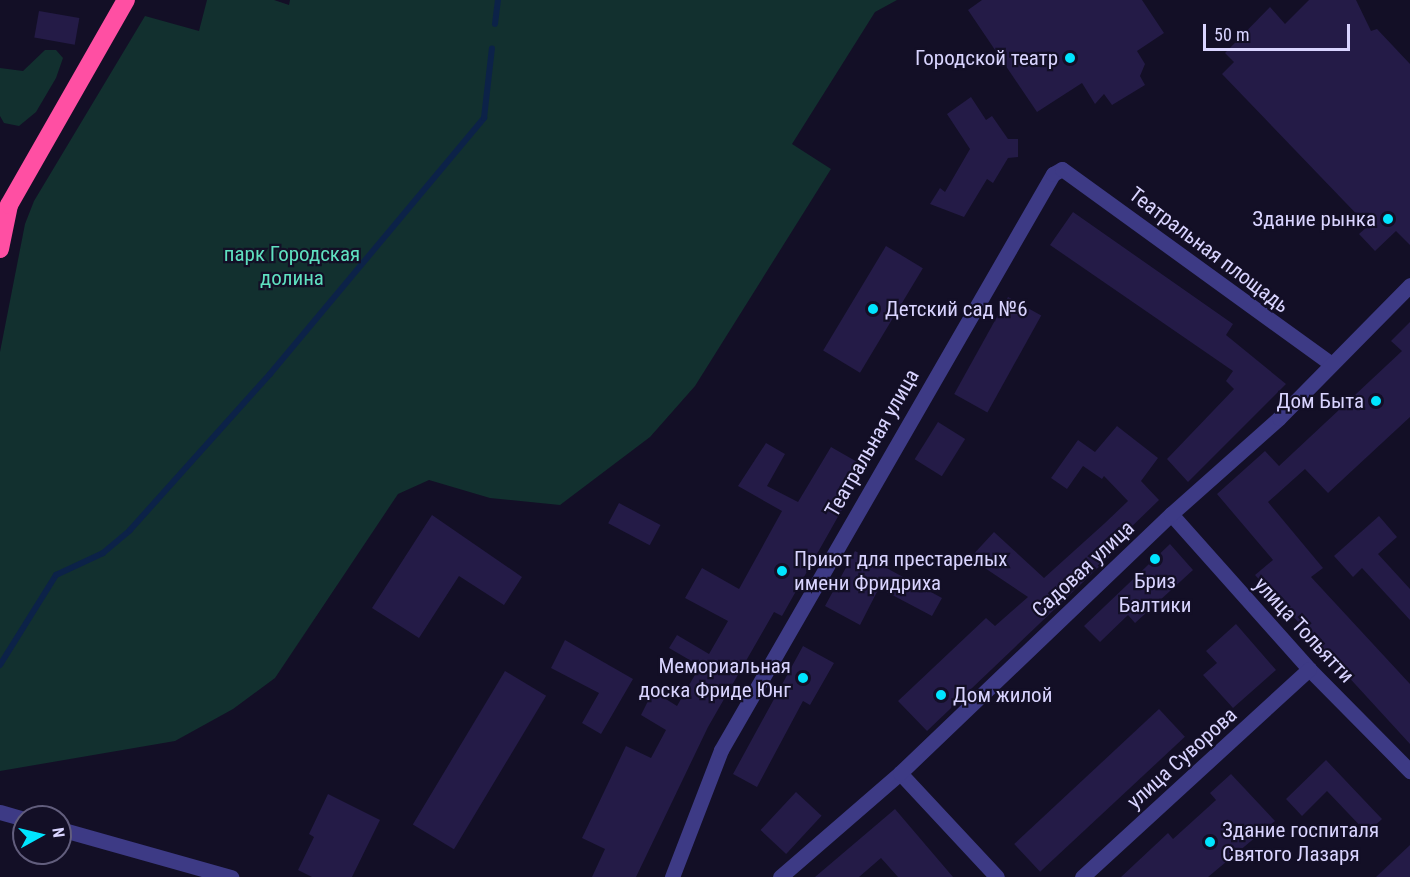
<!DOCTYPE html>
<html>
<head>
<meta charset="utf-8">
<style>
  body { margin:0 }
  #map { position:relative; width:1410px; height:877px; overflow:hidden; background:#130f26; font-family:"Roboto Condensed",sans-serif }
  div>[style] { position:absolute }
  .green>* { inset:0; background:#12302f }
  .stream>* { height:6px; margin:-3px; padding:0 3px; transform-origin:3px; border-radius:3px; background:#0c2248 }
  .building>* { inset:0; background:#241b47; transform-origin:0 0 }
  .minor>* { height:15px; margin:-7.5px; padding:0 7.5px; transform-origin:7.5px; border-radius:7.5px; background:#3d3a85 }
  .highway>* { height:18px; margin:-9px; padding:0 9px; transform-origin:9px; border-radius:9px; background:#ff4fa3 }
  .dots>* { width:16px; height:16px; translate:-50% -50%; box-sizing:border-box; border:3px solid #130f26; border-radius:50% }
  span { translate:-50% -50%; white-space:nowrap; text-align:center; line-height:1.15; -webkit-text-stroke:4.5px #130f26; paint-order:stroke }
  .poi-label { font-size:21px; color:#d9d4ff }
  .right { translate:-100% -50%; text-align:right }
  .left { translate:0 -50%; text-align:left }
  .street-label { font-size:21px; color:#d9d4ff }
  .park-label { font-size:21px; color:#5fe0c0 }
  .north { position:absolute; left:12px; top:805px; width:60px; height:60px; box-sizing:border-box; background:#130f26; border:2px solid #625e7d; border-radius:50%; rotate:82deg; font-size:16px; font-weight:700; line-height:24px; text-align:center; color:#d9d4ff }
  .north::after { content:''; display:block; margin:auto; width:21px; height:27px; background:#00e5ff; clip-path:polygon(50% 0,100% 100%,50% 72%,0 100%) }
  .scale { position:absolute; left:1203px; top:24px; width:147px; height:27px; box-sizing:border-box; border:3px solid #d9d4ff; border-top:0; padding-left:8px; font-size:18px; line-height:21px; white-space:nowrap; color:#d9d4ff; -webkit-text-stroke:4px #130f26; paint-order:stroke }
</style>
</head>
<body>
<div id="map">
  <div class="green">
    <i style="clip-path:polygon(207px 0,274px 0,289px 5px,290px 0,897px 0,875px 12px,792px 144px,831px 169px,695px 386px,650px 437px,560px 505px,490px 498px,429px 480px,398px 494px,275px 678px,233px 709px,175px 741px,0 771px,0 352px,25px 224px,34px 201px,145px 16px,199px 31px)"></i>
    <i style="clip-path:polygon(45px 50px,56px 50px,63px 58px,56px 78px,36px 112px,19px 126px,4px 123px,0 116px,0 68px,23px 71px)"></i>
  </div>
  <div class="stream">
    <i style="left:495px;top:24px;width:24px;rotate:-83deg"></i>
    <i style="left:0;top:665px;width:106px;rotate:-58.1deg"></i>
    <i style="left:56px;top:575px;width:52px;rotate:-25.1deg"></i>
    <i style="left:103px;top:553px;width:35px;rotate:-40deg"></i>
    <i style="left:130px;top:530px;width:210px;rotate:-48.1deg"></i>
    <i style="left:270px;top:374px;width:334px;rotate:-50.1deg"></i>
    <i style="left:484px;top:118px;width:70px;rotate:-83.5deg"></i>
  </div>
  <div class="building">
    <i style="clip-path:polygon(982px 0,1142px 0,1164px 33px,1137px 51px,1145px 64px,1140px 76px,1145px 85px,1112px 105px,1104px 94px,1095px 104px,1082px 83px,1037px 112px,968px 10px)"></i>
    <i style="clip-path:polygon(1309px 0,1356px 0,1371px 31px,1377px 29px,1410px 64px,1410px 245px,1396px 231px,1375px 251px,1359px 234px,1368px 226px,1222px 74px,1234px 62px,1225px 53px,1270px 7px,1285px 24px)"></i>
    <i style="left:39px;top:11px;width:41px;height:27px;rotate:10deg"></i>
    <i style="clip-path:polygon(971px 97px,986px 120px,992px 116px,1008px 139px,1018px 139px,1018px 157px,1008px 158px,993px 183px,987px 179px,964px 217px,930px 204px,940px 188px,945px 192px,970px 149px,947px 114px)"></i>
    <i style="clip-path:polygon(1073px 212px,1233px 324px,1226px 335px,1286px 384px,1188px 482px,1167px 459px,1234px 389px,1226px 381px,1233px 371px,1050px 245px)"></i>
    <i style="left:886px;top:246px;width:43px;height:122px;rotate:31deg"></i>
    <i style="left:1008px;top:297px;width:38px;height:111px;rotate:29deg"></i>
    <i style="clip-path:polygon(1410px 322px,1410px 417px,1328px 493px,1305px 469px,1268px 502px,1323px 568px,1311px 577px,1410px 684px,1410px 744px,1255px 575px,1273px 560px,1217px 494px,1265px 451px,1279px 466px,1402px 351px,1391px 341px)"></i>
    <i style="left:938px;top:422px;width:32px;height:44px;rotate:32deg"></i>
    <i style="clip-path:polygon(1117px 426px,1158px 458px,1141px 481px,1159px 500px,1119px 539px,1124px 543px,927px 731px,898px 701px,986px 618px,995px 626px,1028px 597px,970px 558px,994px 532px,1044px 578px,1105px 523px,1128px 501px,1104px 476px,1102px 479px,1083px 466px,1067px 489px,1051px 478px,1078px 440px,1095px 452px)"></i>
    <i style="clip-path:polygon(766px 443px,785px 454px,767px 486px,798px 502px,831px 447px,866px 467px,782px 616px,774px 612px,708px 727px,636px 877px,592px 877px,605px 849px,582px 838px,626px 746px,651px 758px,666px 730px,641px 715px,653px 691px,677px 706px,700px 666px,669px 648px,677px 635px,709px 654px,728px 621px,685px 598px,702px 568px,739px 589px,782px 511px,738px 486px)"></i>
    <i style="left:619px;top:503px;width:47px;height:23px;rotate:28deg"></i>
    <i style="clip-path:polygon(432px 515px,522px 577px,504px 605px,459px 576px,419px 638px,372px 608px)"></i>
    <i style="clip-path:polygon(1379px 516px,1397px 537px,1378px 554px,1410px 589px,1410px 620px,1362px 568px,1353px 577px,1334px 556px)"></i>
    <i style="clip-path:polygon(1170px 544px,1193px 570px,1135px 623px,1128px 615px,1100px 642px,1084px 626px)"></i>
    <i style="clip-path:polygon(855px 551px,942px 598px,932px 616px,879px 588px,860px 625px,825px 606px)"></i>
    <i style="clip-path:polygon(1236px 624px,1276px 670px,1233px 708px,1203px 675px,1217px 663px,1206px 651px)"></i>
    <i style="clip-path:polygon(565px 640px,633px 679px,601px 734px,582px 723px,599px 693px,551px 668px)"></i>
    <i style="clip-path:polygon(803px 646px,834px 663px,810px 705px,803px 701px,757px 787px,733px 774px)"></i>
    <i style="left:505px;top:671px;width:48px;height:179px;rotate:31deg"></i>
    <i style="left:1159px;top:709px;width:38px;height:198px;rotate:47deg"></i>
    <i style="clip-path:polygon(1326px 760px,1382px 819px,1367px 833px,1327px 791px,1302px 816px,1286px 799px)"></i>
    <i style="clip-path:polygon(1231px 774px,1275px 821px,1208px 877px,1121px 877px,1168px 833px,1173px 839px,1216px 800px,1210px 793px)"></i>
    <i style="left:796px;top:792px;width:35px;height:52px;rotate:43deg"></i>
    <i style="clip-path:polygon(328px 794px,380px 820px,352px 877px,312px 877px,298px 870px,314px 837px,309px 834px)"></i>
    <i style="clip-path:polygon(895px 809px,953px 877px,898px 877px,881px 858px,859px 877px,815px 877px)"></i>
    <i style="clip-path:polygon(1410px 845px,1410px 877px,1376px 877px)"></i>
  </div>
  <div class="minor">
    <i style="left:1171px;top:514px;width:208px;rotate:48.3deg"></i>
    <i style="left:1309px;top:669px;width:144px;rotate:45.3deg"></i>
    <i style="left:900px;top:773px;width:142px;rotate:47deg"></i>
    <i style="left:0;top:812px;width:25px;rotate:16deg"></i>
    <i style="left:60px;top:829px;width:178px;rotate:15.7deg"></i>
    <i style="left:672px;top:877px;width:136px;rotate:-68.9deg"></i>
    <i style="left:721px;top:750px;width:665px;rotate:-60.04deg"></i>
    <i style="left:1053px;top:174px;width:10px;rotate:-29deg"></i>
    <i style="left:1062px;top:169px;width:332px;rotate:35.9deg"></i>
    <i style="left:780px;top:877px;width:159px;rotate:-40.9deg"></i>
    <i style="left:900px;top:773px;width:375px;rotate:-43.7deg"></i>
    <i style="left:1171px;top:514px;width:144px;rotate:-41.6deg"></i>
    <i style="left:1279px;top:418px;width:187px;rotate:-45.4deg"></i>
    <i style="left:1082px;top:877px;width:308px;rotate:-42.5deg"></i>
  </div>
  <div class="highway">
    <i style="left:0;top:249px;width:45px;rotate:-78.4deg"></i>
    <i style="left:9px;top:205px;width:236px;rotate:-60.3deg"></i>
  </div>
  <div class="dots">
    <i style="left:1070px;top:58px;background:#00e5ff"></i>
    <i style="left:1388px;top:219px;background:#00e5ff"></i>
    <i style="left:873px;top:309px;background:#00e5ff"></i>
    <i style="left:1376px;top:401px;background:#00e5ff"></i>
    <i style="left:1155px;top:559px;background:#00e5ff"></i>
    <i style="left:782px;top:571px;background:#00e5ff"></i>
    <i style="left:803px;top:678px;background:#00e5ff"></i>
    <i style="left:941px;top:695px;background:#00e5ff"></i>
    <i style="left:1210px;top:842px;background:#00e5ff"></i>
  </div>
  <div class="poi-label">
    <span class="right" style="left:1058px;top:58px">Городской театр</span>
    <span class="right" style="left:1376px;top:219px">Здание рынка</span>
    <span class="left" style="left:885px;top:309px">Детский сад №6</span>
    <span class="right" style="left:1364px;top:401px">Дом Быта</span>
    <span class="left" style="left:794px;top:571px">Приют для престарелых<br>имени Фридриха</span>
    <span style="left:1155px;top:593px">Бриз<br>Балтики</span>
    <span class="right" style="left:791px;top:678px">Мемориальная<br>доска Фриде Юнг</span>
    <span class="left" style="left:953px;top:695px">Дом жилой</span>
    <span class="left" style="left:1222px;top:842px">Здание госпиталя<br>Святого Лазаря</span>
  </div>
  <div class="street-label">
    <span style="left:1209px;top:250px;rotate:37deg">Театральная площадь</span>
    <span style="left:872px;top:443px;rotate:-60deg">Театральная улица</span>
    <span style="left:1083px;top:569px;rotate:-43deg">Садовая улица</span>
    <span style="left:1304px;top:630px;rotate:47deg">улица Тольятти</span>
    <span style="left:1182px;top:758px;rotate:-42deg">улица Суворова</span>
  </div>
  <div class="park-label">
    <span style="left:292px;top:266px">парк Городская<br>долина</span>
  </div>
  <div class="north">N</div>
  <div class="scale">50 m</div>
</div>
</body>
</html>
